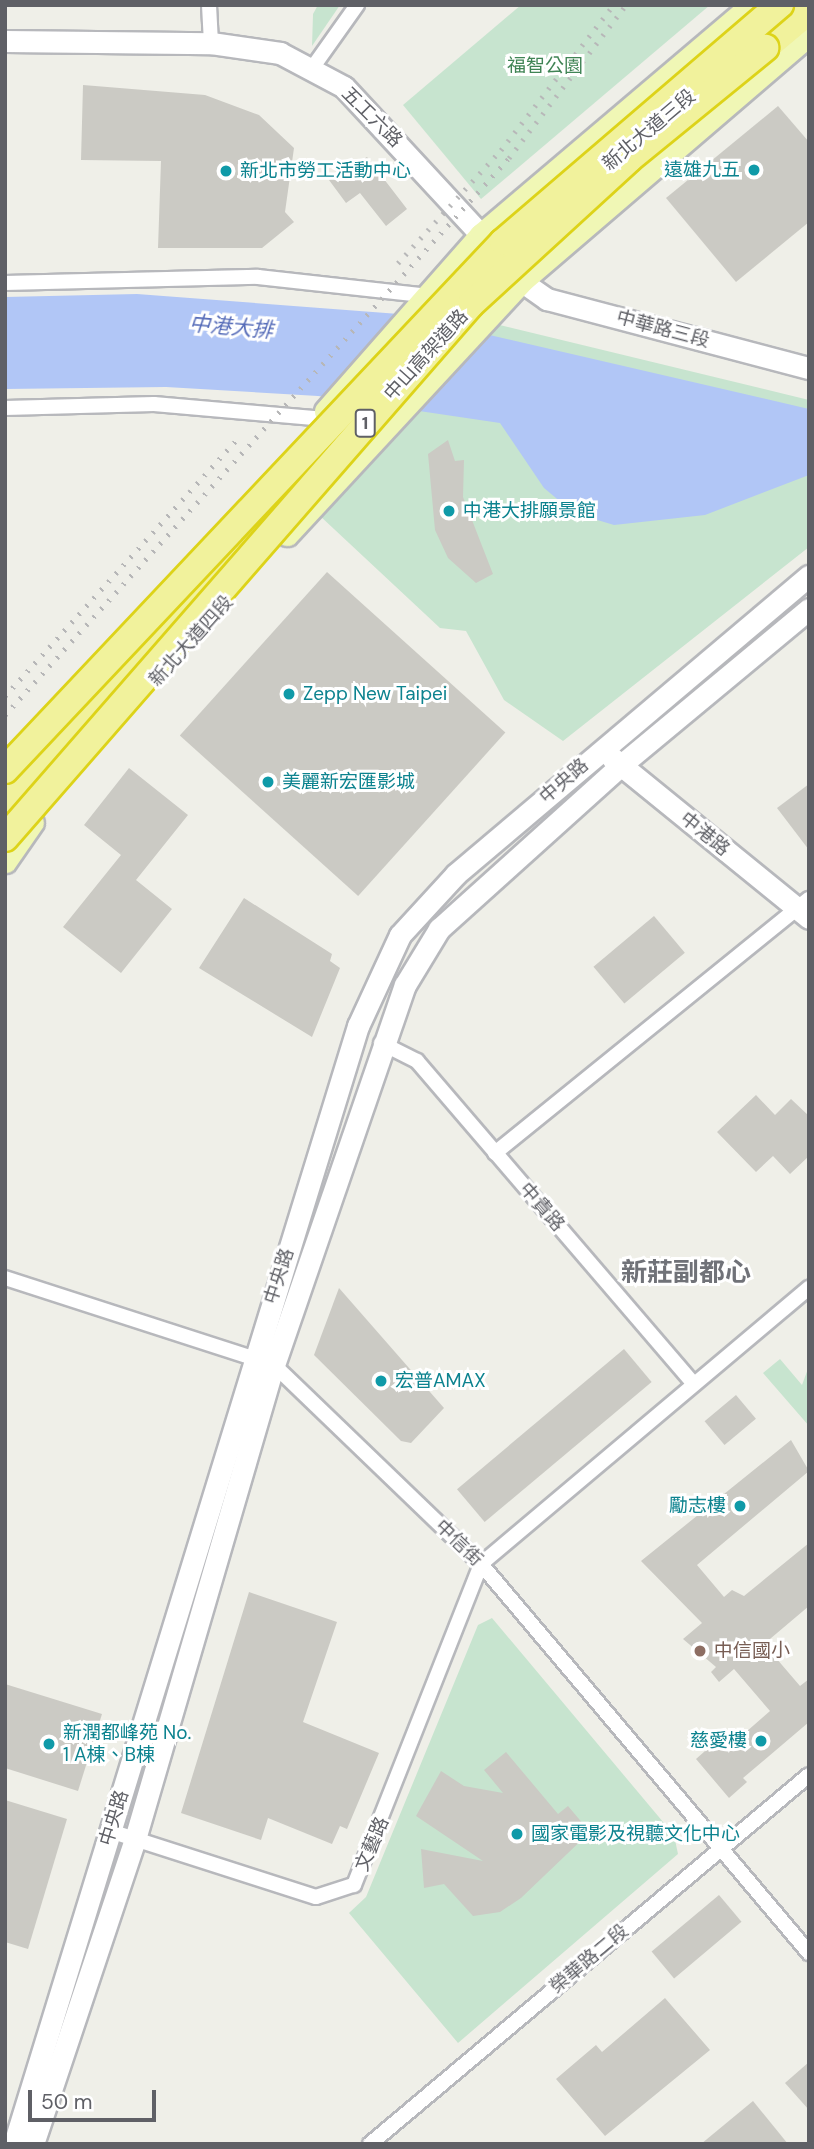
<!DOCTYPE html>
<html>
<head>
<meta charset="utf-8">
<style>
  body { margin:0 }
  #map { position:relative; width:814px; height:2149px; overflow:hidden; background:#efefe8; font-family:"DM Sans","Noto Sans TC",sans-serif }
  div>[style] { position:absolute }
  .green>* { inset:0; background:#c7e4cf }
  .water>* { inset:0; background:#b1c6f6 }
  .building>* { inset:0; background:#cbcac4; transform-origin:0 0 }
  .roads { filter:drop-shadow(2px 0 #b7b8bc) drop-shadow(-2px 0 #b7b8bc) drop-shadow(0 2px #b7b8bc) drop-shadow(0 -2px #b7b8bc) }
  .street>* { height:14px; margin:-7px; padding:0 7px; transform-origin:7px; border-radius:7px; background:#fff }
  .secondary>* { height:21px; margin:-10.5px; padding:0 10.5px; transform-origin:10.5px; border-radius:10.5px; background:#fff }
  .primary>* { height:23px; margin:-11.5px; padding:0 11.5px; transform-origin:11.5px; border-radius:11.5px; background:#f0f7b5 }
  .highway>* { height:26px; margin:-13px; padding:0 13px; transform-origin:13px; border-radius:13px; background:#f1f29c }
  .rail>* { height:5px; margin-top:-2.5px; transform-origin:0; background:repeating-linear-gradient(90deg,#b7b7b8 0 2px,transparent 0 11px) }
  .bridges { filter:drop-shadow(2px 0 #ddd319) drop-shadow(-2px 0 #ddd319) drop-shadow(0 2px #ddd319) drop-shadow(0 -2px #ddd319) }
  .highway-bridge>* { height:26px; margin:-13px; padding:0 13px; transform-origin:13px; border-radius:13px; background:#f1f29c }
  .dots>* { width:19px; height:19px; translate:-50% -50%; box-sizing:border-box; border:4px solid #fff; border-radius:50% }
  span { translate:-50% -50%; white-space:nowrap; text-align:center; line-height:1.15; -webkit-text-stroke:6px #fff; paint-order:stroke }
  .shield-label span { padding:2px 5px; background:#fff; border:2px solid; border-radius:5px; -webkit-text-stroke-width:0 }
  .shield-label { font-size:18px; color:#5f6066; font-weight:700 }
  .park-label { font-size:19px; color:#408455 }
  .street-label { font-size:19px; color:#5f6066 }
  .culture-label { font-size:19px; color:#0d838f }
  .right { translate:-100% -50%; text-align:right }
  .left { translate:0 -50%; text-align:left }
  .education-label { font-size:19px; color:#785e54 }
  .water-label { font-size:21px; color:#556bb8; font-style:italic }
  .district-label { font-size:26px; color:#707278; font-weight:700 }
  .frame { position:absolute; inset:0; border:7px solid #5f6066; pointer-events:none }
  .scale { position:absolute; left:28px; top:2090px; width:128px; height:32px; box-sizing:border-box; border:4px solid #5f6066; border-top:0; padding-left:9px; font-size:21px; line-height:24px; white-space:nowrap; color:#5f6066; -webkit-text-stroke:5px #fff; paint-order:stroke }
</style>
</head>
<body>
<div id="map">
  <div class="green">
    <i style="clip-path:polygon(318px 5px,340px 5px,312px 46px,313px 14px)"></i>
    <i style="clip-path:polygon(521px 5px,710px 5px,481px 199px,403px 105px)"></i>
    <i style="clip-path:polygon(487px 322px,809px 400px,809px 547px,563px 741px,504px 700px,466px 631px,440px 628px,319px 515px)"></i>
    <i style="clip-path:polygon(780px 1359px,802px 1385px,809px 1366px,809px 1426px,763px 1373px)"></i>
    <i style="clip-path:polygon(492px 1618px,674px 1835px,678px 1854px,458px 2043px,349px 1913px,366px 1897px,478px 1625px)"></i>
  </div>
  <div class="water">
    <i style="clip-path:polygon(137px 294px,399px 314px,809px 409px,809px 475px,705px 515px,614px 525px,574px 513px,544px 488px,500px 423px,318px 396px,166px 387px,5px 389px,5px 297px)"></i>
  </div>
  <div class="building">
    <i style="clip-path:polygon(83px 85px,205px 95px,259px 115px,294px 148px,285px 212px,294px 222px,262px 248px,158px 248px,161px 161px,81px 160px)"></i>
    <i style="clip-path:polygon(778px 106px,809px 142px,809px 222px,736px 282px,666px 198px)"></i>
    <i style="clip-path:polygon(367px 157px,407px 209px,386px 226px,360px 193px,346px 203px,329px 180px)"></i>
    <i style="clip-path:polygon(448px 440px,455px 461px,464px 460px,463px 497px,493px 574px,476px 583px,448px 558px,435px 530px,428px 454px)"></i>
    <i style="left:327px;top:572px;width:240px;height:220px;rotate:42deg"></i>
    <i style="clip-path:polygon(129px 768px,188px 815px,136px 880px,172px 909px,121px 973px,63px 927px,121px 855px,84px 825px)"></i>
    <i style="clip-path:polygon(809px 784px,809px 850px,777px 808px)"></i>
    <i style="clip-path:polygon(244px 898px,332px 954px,330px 961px,340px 968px,312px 1037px,199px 968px)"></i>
    <i style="left:654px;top:916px;width:48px;height:79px;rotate:50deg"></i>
    <i style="clip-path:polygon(756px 1095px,775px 1115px,791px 1099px,809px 1116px,809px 1156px,790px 1174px,773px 1156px,756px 1172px,717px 1132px)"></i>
    <i style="clip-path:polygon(339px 1288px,444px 1408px,411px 1443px,401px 1441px,314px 1355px)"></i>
    <i style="left:624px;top:1349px;width:43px;height:218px;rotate:50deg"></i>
    <i style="left:736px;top:1395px;width:31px;height:41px;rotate:50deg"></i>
    <i style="clip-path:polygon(791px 1440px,809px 1471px,697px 1565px,724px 1597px,732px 1590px,744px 1596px,809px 1543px,809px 1606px,764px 1644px,800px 1686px,809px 1679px,809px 1722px,743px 1778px,747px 1782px,729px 1798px,696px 1759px,722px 1736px,730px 1746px,770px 1711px,734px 1669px,719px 1682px,711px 1672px,716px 1667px,683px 1639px,702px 1623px,641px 1561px)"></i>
    <i style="clip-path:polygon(249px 1592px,337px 1622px,303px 1722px,379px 1753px,347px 1829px,340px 1826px,332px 1844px,268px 1818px,261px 1840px,181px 1813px)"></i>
    <i style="clip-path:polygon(5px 1684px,102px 1714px,78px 1791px,5px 1768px)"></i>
    <i style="clip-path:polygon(506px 1752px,558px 1814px,568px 1806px,590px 1832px,521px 1898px,500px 1912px,473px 1916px,444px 1884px,424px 1888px,421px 1849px,483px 1861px,416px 1816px,441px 1771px,464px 1786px,503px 1793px,484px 1770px)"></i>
    <i style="clip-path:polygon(5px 1800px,67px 1819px,28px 1949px,5px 1942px)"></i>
    <i style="left:719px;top:1895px;width:35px;height:88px;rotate:50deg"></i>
    <i style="clip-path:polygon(665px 1998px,710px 2050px,605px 2136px,556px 2079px,596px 2045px,602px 2052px)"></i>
    <i style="clip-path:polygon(809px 2062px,809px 2110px,785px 2083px)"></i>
    <i style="clip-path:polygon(753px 2101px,788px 2144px,701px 2144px)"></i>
  </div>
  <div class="roads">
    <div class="street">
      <i style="left:209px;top:5px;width:38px;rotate:87deg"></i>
      <i style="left:313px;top:67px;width:76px;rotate:-54.6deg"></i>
      <i style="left:5px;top:283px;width:253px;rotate:-1.4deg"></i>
      <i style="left:258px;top:277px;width:172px;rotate:6.3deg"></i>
      <i style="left:5px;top:408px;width:149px;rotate:-1.5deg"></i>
      <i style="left:154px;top:404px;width:183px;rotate:5deg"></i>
      <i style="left:381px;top:1043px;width:40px;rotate:26.6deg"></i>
      <i style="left:417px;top:1061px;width:424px;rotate:49.4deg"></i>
      <i style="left:495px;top:1153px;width:404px;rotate:-39deg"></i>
      <i style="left:5px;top:1278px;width:283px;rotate:17.9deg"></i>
      <i style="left:274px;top:1365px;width:287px;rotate:43.9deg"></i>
      <i style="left:481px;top:1564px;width:509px;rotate:49.86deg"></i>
      <i style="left:110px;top:1831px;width:216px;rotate:17.8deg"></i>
      <i style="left:316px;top:1897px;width:40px;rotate:-18deg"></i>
      <i style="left:354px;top:1885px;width:345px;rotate:-68.4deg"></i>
      <i style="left:481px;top:1564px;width:429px;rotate:-40.1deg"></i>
      <i style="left:370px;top:2144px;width:573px;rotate:-40.05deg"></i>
    </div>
    <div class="secondary">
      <i style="left:5px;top:41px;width:206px;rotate:0.6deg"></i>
      <i style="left:211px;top:43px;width:70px;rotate:8.2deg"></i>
      <i style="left:280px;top:53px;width:72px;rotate:28deg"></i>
      <i style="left:344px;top:87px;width:202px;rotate:47.2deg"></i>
      <i style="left:521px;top:281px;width:32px;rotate:35deg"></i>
      <i style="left:547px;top:299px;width:271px;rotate:14.8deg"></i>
      <i style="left:611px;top:757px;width:255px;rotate:39.1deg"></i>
      <i style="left:14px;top:2144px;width:1170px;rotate:-72.9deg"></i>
      <i style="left:358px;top:1026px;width:100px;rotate:-65.2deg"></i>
      <i style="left:400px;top:935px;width:83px;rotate:-47.4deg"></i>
      <i style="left:456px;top:874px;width:462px;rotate:-40.2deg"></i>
      <i style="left:33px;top:2144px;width:322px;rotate:-71.5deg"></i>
      <i style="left:135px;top:1839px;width:494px;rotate:-73.7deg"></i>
      <i style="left:274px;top:1365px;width:402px;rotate:-71deg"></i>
      <i style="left:405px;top:985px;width:66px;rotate:-58.7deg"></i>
      <i style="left:439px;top:929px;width:245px;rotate:-42deg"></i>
      <i style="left:621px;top:765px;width:244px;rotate:-39.7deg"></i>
    </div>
    <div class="primary">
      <i style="left:326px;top:411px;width:235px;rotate:-48.6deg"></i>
      <i style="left:481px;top:235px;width:355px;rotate:-40.3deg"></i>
      <i style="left:287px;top:534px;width:345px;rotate:-47.2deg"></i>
      <i style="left:521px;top:281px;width:379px;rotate:-40.6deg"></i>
      <i style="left:5px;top:861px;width:47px;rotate:-55.3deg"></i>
    </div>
    <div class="highway">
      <i style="left:765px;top:48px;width:57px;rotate:-40.1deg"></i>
      <i style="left:5px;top:804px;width:458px;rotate:-47.6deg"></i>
    </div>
  </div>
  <div class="rail">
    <i style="left:398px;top:263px;width:153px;rotate:-47.7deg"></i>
    <i style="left:501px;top:150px;width:180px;rotate:-52.2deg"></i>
    <i style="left:5px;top:696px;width:350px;rotate:-47.9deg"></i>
    <i style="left:5px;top:715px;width:751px;rotate:-47.86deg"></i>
    <i style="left:509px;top:158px;width:193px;rotate:-52.6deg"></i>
  </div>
  <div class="bridges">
    <div class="highway-bridge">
      <i style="left:5px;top:770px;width:726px;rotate:-46.67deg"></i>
      <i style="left:503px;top:242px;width:365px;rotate:-40.6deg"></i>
      <i style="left:5px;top:838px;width:709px;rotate:-48.89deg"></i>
      <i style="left:471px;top:304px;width:214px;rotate:-42.5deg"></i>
      <i style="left:629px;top:159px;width:176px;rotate:-39.2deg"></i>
    </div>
  </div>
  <div class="dots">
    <i style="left:754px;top:170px;background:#0f9aa8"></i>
    <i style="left:226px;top:171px;background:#0f9aa8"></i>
    <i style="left:449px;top:511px;background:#0f9aa8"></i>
    <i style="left:289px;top:694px;background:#0f9aa8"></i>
    <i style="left:268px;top:782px;background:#0f9aa8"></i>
    <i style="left:381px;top:1381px;background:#0f9aa8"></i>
    <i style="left:740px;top:1506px;background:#0f9aa8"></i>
    <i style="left:700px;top:1651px;background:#8d6e63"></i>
    <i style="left:761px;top:1741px;background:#0f9aa8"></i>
    <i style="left:49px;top:1744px;background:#0f9aa8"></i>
    <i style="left:517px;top:1834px;background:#0f9aa8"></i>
  </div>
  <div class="shield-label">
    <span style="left:365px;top:423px">1</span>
  </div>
  <div class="park-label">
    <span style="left:545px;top:66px">福智公園</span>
  </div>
  <div class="street-label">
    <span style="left:372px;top:117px;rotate:45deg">五工六路</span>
    <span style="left:649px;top:130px;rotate:-40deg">新北大道三段</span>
    <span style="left:663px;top:329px;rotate:15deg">中華路三段</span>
    <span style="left:426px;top:355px;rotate:-48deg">中山高架道路</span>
    <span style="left:191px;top:641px;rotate:-48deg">新北大道四段</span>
    <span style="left:564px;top:781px;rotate:-41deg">中央路</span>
    <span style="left:705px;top:834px;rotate:39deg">中港路</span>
    <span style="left:542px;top:1207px;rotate:49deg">中貴路</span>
    <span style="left:279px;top:1276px;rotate:-72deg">中央路</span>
    <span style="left:459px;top:1543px;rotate:44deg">中信街</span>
    <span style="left:114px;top:1818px;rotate:-73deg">中央路</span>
    <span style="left:372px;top:1844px;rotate:-67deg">文藝路</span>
    <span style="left:589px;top:1959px;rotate:-40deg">榮華路二段</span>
  </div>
  <div class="culture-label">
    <span class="right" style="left:740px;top:170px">遠雄九五</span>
    <span class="left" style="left:240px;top:171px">新北市勞工活動中心</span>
    <span class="left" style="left:463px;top:511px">中港大排願景館</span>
    <span class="left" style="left:303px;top:694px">Zepp New Taipei</span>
    <span class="left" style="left:282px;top:782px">美麗新宏匯影城</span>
    <span class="left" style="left:395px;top:1381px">宏普AMAX</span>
    <span class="right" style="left:726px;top:1506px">勵志樓</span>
    <span class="left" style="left:63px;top:1744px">新潤都峰苑 No.<br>1 A棟、B棟</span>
    <span class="right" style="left:747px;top:1741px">慈愛樓</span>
    <span class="left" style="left:531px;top:1834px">國家電影及視聽文化中心</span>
  </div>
  <div class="education-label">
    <span class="left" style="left:714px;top:1651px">中信國小</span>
  </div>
  <div class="water-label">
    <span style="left:231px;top:327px;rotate:5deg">中港大排</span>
  </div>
  <div class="district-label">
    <span style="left:686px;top:1273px">新莊副都心</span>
  </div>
  <div class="frame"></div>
  <div class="scale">50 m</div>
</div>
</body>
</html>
